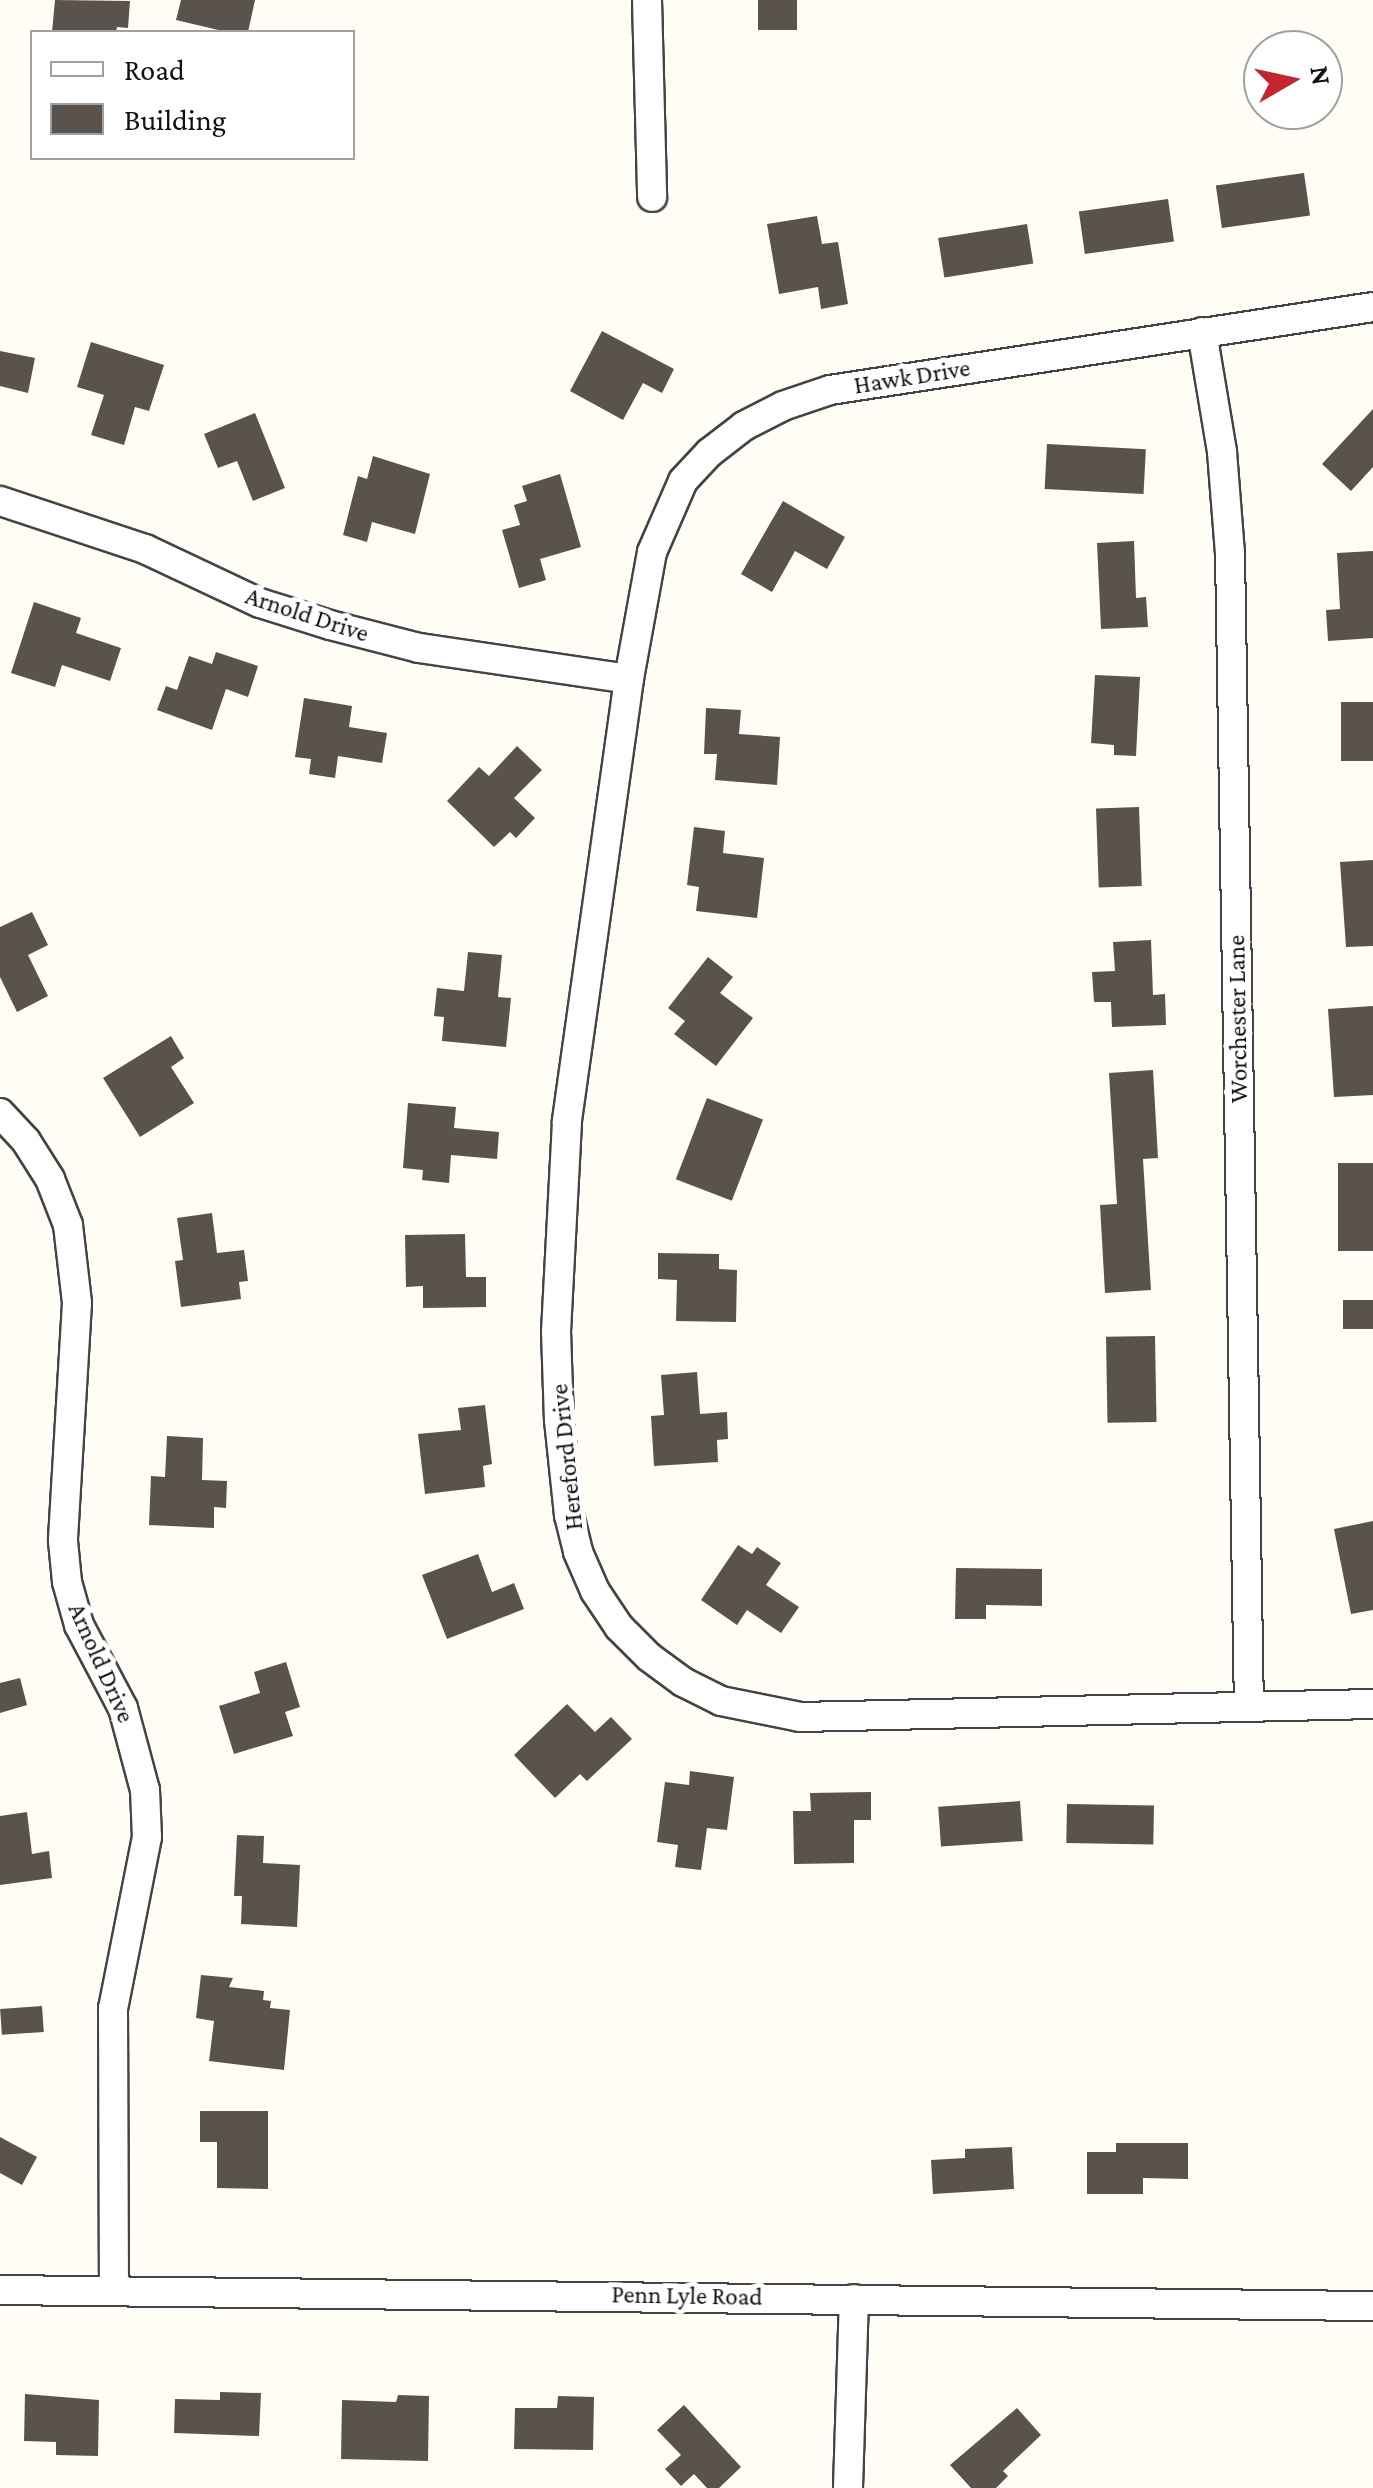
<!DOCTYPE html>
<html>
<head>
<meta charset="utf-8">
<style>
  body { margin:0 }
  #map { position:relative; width:1373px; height:2488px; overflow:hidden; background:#fffdf5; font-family:"Crimson Pro",serif }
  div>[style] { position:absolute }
  .building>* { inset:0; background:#5a524d; transform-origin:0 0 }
  .roads { filter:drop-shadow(2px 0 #444) drop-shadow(-2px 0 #444) drop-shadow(0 2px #444) drop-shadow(0 -2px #444) }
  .minor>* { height:28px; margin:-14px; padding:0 14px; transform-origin:14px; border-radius:14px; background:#fff }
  span { translate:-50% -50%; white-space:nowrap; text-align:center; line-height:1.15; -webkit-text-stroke:10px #fff; paint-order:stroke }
  .street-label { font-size:25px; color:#111 }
  .legend { position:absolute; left:30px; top:30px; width:325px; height:130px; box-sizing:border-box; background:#fff; border:2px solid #a0a0a0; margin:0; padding:12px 18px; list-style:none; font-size:30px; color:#111 }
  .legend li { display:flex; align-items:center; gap:20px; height:50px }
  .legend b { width:50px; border:2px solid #a0a0a0 }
  .north { position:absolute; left:1243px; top:30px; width:100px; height:100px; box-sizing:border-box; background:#fff; border:2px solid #a0a0a0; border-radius:50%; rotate:81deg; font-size:28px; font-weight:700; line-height:40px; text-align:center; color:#111 }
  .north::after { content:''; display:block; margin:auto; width:35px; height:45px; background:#c4262e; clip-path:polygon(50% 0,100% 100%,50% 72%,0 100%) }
</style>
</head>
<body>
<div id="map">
  <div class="building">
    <i style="clip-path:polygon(55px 0,130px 1px,128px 28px,117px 27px,116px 32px,52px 32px)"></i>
    <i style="clip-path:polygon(181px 0,255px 0,248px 32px,227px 32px,176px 20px)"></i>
    <i style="left:758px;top:0;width:39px;height:30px"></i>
    <i style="left:1304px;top:173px;width:43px;height:89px;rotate:82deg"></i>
    <i style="left:1168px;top:199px;width:43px;height:90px;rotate:82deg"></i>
    <i style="clip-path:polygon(817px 216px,822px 244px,838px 242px,848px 304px,821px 309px,818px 287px,779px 294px,767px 224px)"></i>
    <i style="left:1027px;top:224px;width:40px;height:90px;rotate:81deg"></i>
    <i style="clip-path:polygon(602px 331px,674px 369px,662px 393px,643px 383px,623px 420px,570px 391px)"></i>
    <i style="clip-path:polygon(91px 342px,164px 365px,149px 411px,135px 407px,124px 445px,91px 435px,104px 395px,77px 387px)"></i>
    <i style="clip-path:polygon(0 351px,35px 358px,28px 393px,0 386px)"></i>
    <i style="clip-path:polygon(1373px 409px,1373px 467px,1351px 491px,1322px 464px)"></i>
    <i style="clip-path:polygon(255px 413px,285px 488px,253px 501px,237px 461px,218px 468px,204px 434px)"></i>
    <i style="left:1047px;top:444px;width:99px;height:45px;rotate:3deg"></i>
    <i style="clip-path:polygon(373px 456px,430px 474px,415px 534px,372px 522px,367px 542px,343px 535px,358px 476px,367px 479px)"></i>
    <i style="clip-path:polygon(560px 474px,581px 547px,540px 559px,546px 580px,519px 588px,502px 530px,520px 525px,514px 505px,527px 501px,522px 486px)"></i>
    <i style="clip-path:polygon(783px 501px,845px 537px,827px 569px,795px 551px,772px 592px,741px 574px)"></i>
    <i style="clip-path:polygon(1134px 541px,1136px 598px,1146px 597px,1148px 627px,1101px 629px,1097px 543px)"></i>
    <i style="clip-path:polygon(1373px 551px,1373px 638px,1328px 641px,1326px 610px,1340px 609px,1337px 553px)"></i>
    <i style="clip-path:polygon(34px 602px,81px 618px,76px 633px,121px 648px,110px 681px,62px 665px,55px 687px,11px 673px)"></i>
    <i style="clip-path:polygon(216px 652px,258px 666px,248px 697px,226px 689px,212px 730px,157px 710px,166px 686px,177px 690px,189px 656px,212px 664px)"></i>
    <i style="clip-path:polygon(1095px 675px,1140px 677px,1136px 756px,1114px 755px,1114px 745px,1091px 743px)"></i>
    <i style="clip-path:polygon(304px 698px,352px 706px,349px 727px,387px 733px,382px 763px,338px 756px,335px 778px,309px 774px,311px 759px,295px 757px)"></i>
    <i style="left:1341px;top:702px;width:32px;height:59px"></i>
    <i style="clip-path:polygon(706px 708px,741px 710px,739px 734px,780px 737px,777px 785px,715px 780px,717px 754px,704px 754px)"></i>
    <i style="clip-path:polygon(517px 746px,542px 770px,514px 798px,535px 818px,516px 838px,510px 832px,494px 847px,447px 801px,479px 767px,489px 776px)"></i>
    <i style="left:1139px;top:807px;width:79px;height:43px;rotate:88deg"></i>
    <i style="clip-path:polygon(694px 827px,725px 831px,723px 853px,764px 858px,757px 918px,696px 911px,699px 887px,687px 885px)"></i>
    <i style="clip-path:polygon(1373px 860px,1373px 946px,1346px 947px,1340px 862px)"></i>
    <i style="clip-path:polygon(32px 912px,48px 945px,28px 955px,48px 996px,17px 1012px,0 977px,0 927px)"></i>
    <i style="clip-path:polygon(1151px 940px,1153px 995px,1165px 994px,1166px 1025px,1112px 1027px,1111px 1002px,1094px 1002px,1092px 972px,1115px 971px,1113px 942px)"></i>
    <i style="clip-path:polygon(468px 952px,502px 955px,498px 997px,511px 998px,506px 1047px,442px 1041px,444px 1017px,434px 1016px,437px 988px,464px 991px)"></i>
    <i style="clip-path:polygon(708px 957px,733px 977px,720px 993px,753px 1018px,716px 1066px,674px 1034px,685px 1021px,668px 1008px)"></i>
    <i style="clip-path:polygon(1373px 1006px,1373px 1095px,1334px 1097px,1328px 1009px)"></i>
    <i style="clip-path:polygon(171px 1036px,184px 1058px,171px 1067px,194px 1103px,140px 1137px,103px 1078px)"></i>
    <i style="clip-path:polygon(1153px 1070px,1158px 1158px,1143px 1159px,1151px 1290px,1105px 1293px,1100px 1205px,1117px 1204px,1109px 1073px)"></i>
    <i style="left:707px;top:1098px;width:60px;height:87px;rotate:21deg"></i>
    <i style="clip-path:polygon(408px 1103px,456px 1107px,454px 1128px,499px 1132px,497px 1159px,451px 1155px,449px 1183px,422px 1180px,423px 1170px,403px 1168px)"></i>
    <i style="left:1373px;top:1163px;width:88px;height:35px;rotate:90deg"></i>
    <i style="clip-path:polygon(212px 1213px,217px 1253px,244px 1250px,248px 1281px,239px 1282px,241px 1299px,181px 1307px,175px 1261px,183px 1260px,177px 1218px)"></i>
    <i style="clip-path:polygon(465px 1234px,466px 1277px,486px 1277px,486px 1307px,423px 1308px,423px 1286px,406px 1287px,405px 1235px)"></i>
    <i style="clip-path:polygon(658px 1253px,719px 1254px,719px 1269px,737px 1270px,736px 1322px,676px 1321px,677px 1280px,658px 1279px)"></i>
    <i style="left:1373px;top:1300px;width:29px;height:30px;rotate:90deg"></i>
    <i style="left:1155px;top:1336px;width:86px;height:49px;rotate:89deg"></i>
    <i style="clip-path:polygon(697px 1372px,700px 1414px,727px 1412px,728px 1439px,717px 1440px,718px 1462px,654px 1466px,651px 1416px,664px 1415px,661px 1375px)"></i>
    <i style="clip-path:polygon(485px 1405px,492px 1464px,483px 1466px,485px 1487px,425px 1494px,418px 1434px,461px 1430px,458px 1408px)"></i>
    <i style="clip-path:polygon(167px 1436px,203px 1438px,202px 1480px,227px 1481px,226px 1508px,214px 1507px,214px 1528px,149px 1525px,151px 1476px,165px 1477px)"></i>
    <i style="clip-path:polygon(1373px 1521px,1373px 1610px,1351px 1614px,1334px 1529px)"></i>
    <i style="clip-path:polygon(738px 1545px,752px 1554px,757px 1547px,781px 1563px,766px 1585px,799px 1607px,781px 1633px,747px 1610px,737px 1625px,701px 1600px)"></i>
    <i style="clip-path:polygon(478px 1554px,492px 1592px,514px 1583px,524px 1609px,447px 1639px,422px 1575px)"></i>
    <i style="clip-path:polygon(956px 1568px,1042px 1569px,1042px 1606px,986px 1605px,986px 1619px,955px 1619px)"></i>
    <i style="clip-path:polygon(286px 1662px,300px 1707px,285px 1712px,293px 1736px,234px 1754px,219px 1706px,260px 1693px,254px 1672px)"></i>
    <i style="clip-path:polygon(20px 1678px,27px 1705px,0 1713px,0 1683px)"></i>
    <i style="clip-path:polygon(567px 1704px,595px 1732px,611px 1717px,632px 1739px,587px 1781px,580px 1774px,555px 1798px,514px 1755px)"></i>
    <i style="clip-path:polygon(690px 1771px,734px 1777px,727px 1830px,707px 1828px,701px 1870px,675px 1867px,678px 1845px,657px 1842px,665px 1782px,689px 1785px)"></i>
    <i style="clip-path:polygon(871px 1792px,871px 1820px,854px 1820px,854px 1863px,794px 1864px,793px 1811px,811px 1811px,810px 1793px)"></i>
    <i style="left:1020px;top:1801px;width:40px;height:82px;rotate:86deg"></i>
    <i style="left:1067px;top:1804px;width:87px;height:39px;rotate:1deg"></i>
    <i style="clip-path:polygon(27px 1812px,32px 1854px,49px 1851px,52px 1878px,0 1885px,0 1816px)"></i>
    <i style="clip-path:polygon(237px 1835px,264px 1836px,263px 1863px,300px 1865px,297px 1927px,241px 1924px,242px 1896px,234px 1896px)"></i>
    <i style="clip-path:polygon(201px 1975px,233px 1978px,229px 1987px,264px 1991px,263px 2000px,271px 2001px,270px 2008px,290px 2010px,284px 2070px,209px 2061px,214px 2021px,196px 2018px)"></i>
    <i style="left:42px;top:2006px;width:26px;height:42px;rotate:86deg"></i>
    <i style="clip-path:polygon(200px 2111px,268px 2111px,268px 2189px,217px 2188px,217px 2142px,200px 2142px)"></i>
    <i style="clip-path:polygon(0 2137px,37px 2157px,22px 2185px,0 2173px)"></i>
    <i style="clip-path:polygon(1116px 2143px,1188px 2143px,1188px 2179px,1143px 2178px,1143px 2194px,1087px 2194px,1087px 2152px,1116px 2152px)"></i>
    <i style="clip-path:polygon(1012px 2147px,1014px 2189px,933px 2194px,931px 2160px,965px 2158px,965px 2149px)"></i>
    <i style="clip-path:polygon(220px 2392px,261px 2393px,259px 2436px,174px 2433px,175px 2399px,220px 2400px)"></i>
    <i style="clip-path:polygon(25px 2394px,99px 2400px,98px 2456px,56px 2455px,56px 2442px,24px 2441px)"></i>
    <i style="clip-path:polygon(398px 2395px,429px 2396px,428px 2461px,341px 2459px,342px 2400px,396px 2402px)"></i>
    <i style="clip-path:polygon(558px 2396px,594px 2397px,593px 2450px,514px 2449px,515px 2408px,557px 2408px)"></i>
    <i style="clip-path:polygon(684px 2405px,741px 2467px,719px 2488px,707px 2488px,694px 2474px,681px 2486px,665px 2469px,681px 2455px,657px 2430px)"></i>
    <i style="clip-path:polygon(1017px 2408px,1041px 2435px,1003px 2471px,1008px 2476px,996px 2488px,971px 2488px,950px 2465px)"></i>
  </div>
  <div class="roads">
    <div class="minor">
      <i style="left:647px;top:0;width:197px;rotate:88.5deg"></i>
      <i style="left:1373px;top:307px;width:549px;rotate:171.31deg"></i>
      <i style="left:830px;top:390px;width:50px;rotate:161.2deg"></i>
      <i style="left:783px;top:406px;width:44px;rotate:152.9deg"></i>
      <i style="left:744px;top:426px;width:44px;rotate:142.4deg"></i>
      <i style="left:709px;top:453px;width:38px;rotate:133deg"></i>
      <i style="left:683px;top:481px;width:77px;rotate:113.6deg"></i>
      <i style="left:652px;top:552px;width:129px;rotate:100.3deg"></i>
      <i style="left:629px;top:679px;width:447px;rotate:98deg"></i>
      <i style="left:567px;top:1122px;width:209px;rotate:93deg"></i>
      <i style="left:556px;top:1331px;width:89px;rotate:88.1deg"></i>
      <i style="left:559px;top:1420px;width:96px;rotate:84deg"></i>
      <i style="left:569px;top:1515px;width:38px;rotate:76deg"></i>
      <i style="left:578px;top:1552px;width:43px;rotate:66.4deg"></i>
      <i style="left:595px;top:1591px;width:43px;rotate:56.3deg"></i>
      <i style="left:619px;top:1627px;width:42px;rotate:45deg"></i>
      <i style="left:649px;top:1657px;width:42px;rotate:36.3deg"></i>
      <i style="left:683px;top:1682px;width:42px;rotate:26.6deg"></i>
      <i style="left:721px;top:1701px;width:81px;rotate:11.4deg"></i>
      <i style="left:800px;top:1717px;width:573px;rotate:-1.3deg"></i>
      <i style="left:1202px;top:332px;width:122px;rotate:80.5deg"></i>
      <i style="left:1222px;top:452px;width:101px;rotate:85.5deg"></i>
      <i style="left:1230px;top:553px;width:1154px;rotate:89.06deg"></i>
      <i style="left:0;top:501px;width:153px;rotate:18.3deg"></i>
      <i style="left:145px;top:549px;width:127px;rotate:25.2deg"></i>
      <i style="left:260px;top:603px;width:73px;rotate:17.4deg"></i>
      <i style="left:330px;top:625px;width:92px;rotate:14.5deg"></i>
      <i style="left:419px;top:648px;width:212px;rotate:8.4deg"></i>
      <i style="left:0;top:1113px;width:38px;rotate:47deg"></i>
      <i style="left:26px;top:1141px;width:45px;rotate:57.7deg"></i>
      <i style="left:50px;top:1179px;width:49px;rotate:68.6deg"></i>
      <i style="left:68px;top:1225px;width:79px;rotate:83.4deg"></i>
      <i style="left:77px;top:1303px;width:238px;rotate:93.4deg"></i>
      <i style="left:63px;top:1541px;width:41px;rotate:84.4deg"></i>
      <i style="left:67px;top:1582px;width:45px;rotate:74.4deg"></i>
      <i style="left:79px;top:1625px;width:94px;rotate:62.1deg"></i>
      <i style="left:123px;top:1708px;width:85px;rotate:75deg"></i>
      <i style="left:145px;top:1790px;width:47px;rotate:87.6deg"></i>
      <i style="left:147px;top:1837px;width:174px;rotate:101.2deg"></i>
      <i style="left:113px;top:2008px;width:283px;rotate:89.8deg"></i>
      <i style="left:0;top:2290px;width:1373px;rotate:0.67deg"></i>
      <i style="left:848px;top:2488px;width:189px;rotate:-88.2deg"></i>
    </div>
  </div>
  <div class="street-label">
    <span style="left:912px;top:377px;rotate:-9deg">Hawk Drive</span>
    <span style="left:307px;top:615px;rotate:18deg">Arnold Drive</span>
    <span style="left:1238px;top:1019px;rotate:-91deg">Worchester Lane</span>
    <span style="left:567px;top:1457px;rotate:-96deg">Hereford Drive</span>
    <span style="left:101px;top:1663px;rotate:66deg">Arnold Drive</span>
    <span style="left:687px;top:2296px;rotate:1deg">Penn Lyle Road</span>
  </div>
  <ul class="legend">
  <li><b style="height:12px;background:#fff"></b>Road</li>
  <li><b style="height:28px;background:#5a524d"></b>Building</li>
  </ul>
  <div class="north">N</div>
</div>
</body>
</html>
